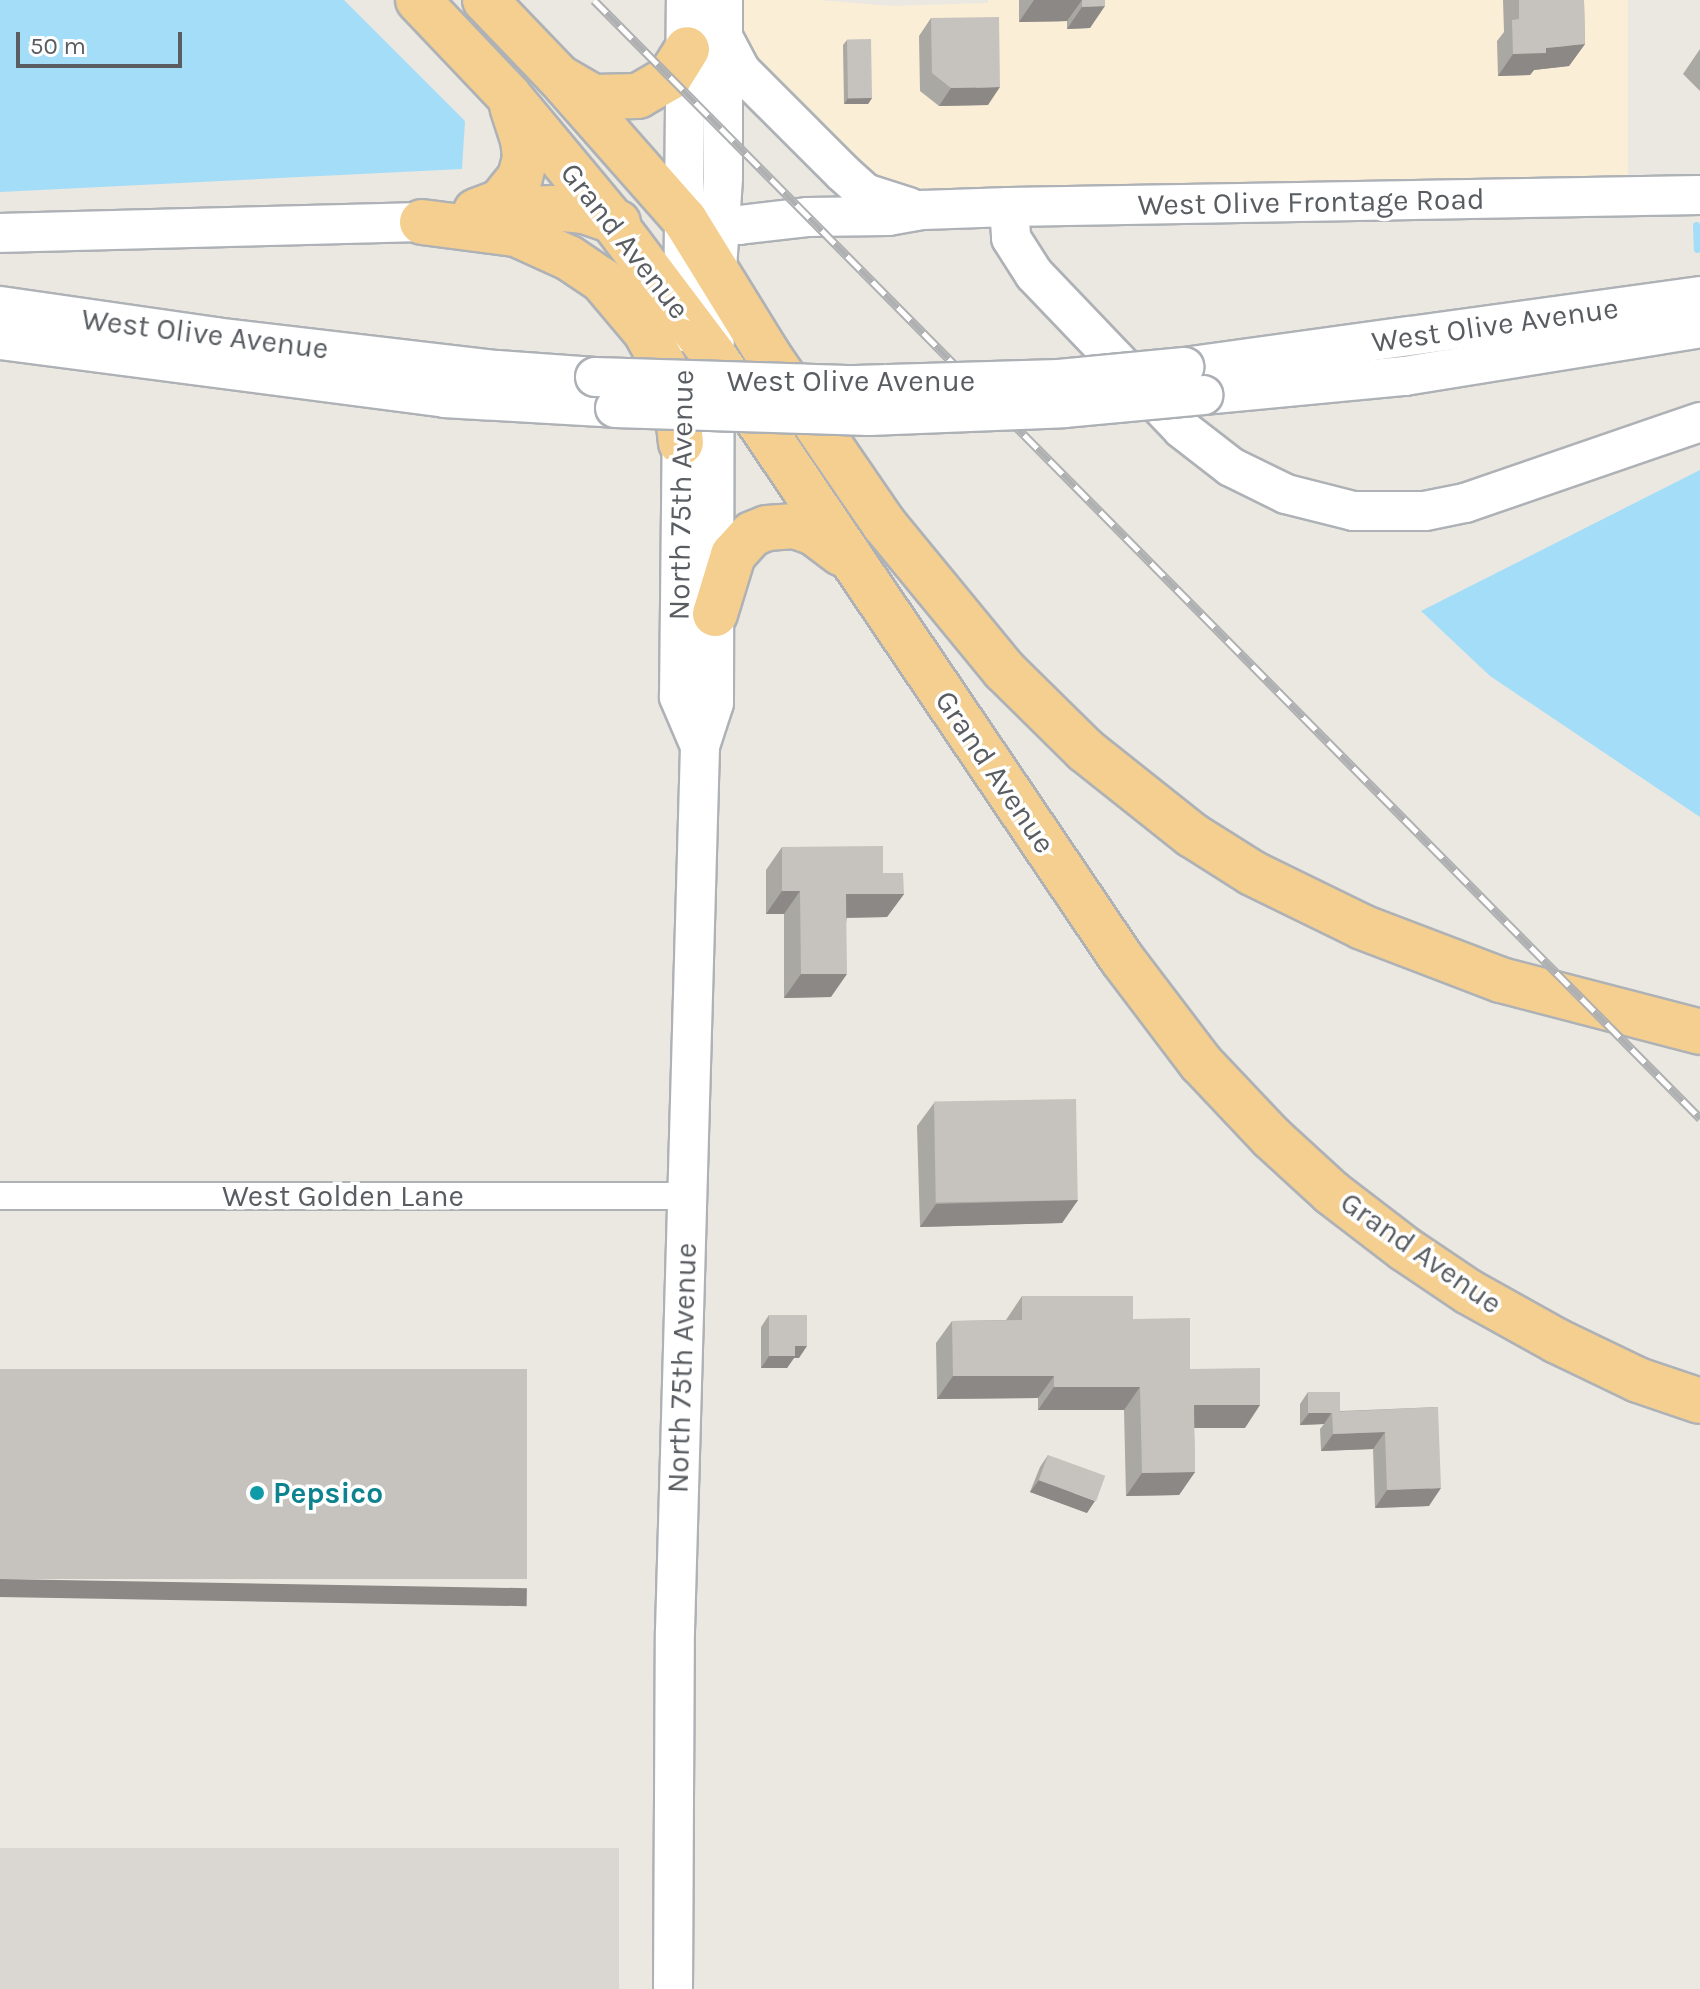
<!DOCTYPE html>
<html>
<head>
<meta charset="utf-8">
<style>
  body { margin:0 }
  #map { position:relative; width:1700px; height:1989px; overflow:hidden; background:#ebe8e1; font-family:Karla,sans-serif }
  div>[style] { position:absolute }
  .commercial>* { inset:0; background:#fbeed6 }
  .industrial>* { inset:0; background:#dad7d3; transform-origin:0 0 }
  .water>* { inset:0; background:#a4ddf8 }
  .stream>* { height:7px; margin:-3.5px; padding:0 3.5px; transform-origin:3.5px; border-radius:3.5px; background:#a4ddf8 }
  .roads { filter:drop-shadow(2px 0 #aeb2b6) drop-shadow(-2px 0 #aeb2b6) drop-shadow(0 2px #aeb2b6) drop-shadow(0 -2px #aeb2b6) }
  .street>* { height:26px; margin:-13px; padding:0 13px; transform-origin:13px; border-radius:13px; background:#fff }
  .secondary>* { height:38px; margin:-19px; padding:0 19px; transform-origin:19px; border-radius:19px; background:#fff }
  .highway>* { height:44px; margin:-22px; padding:0 22px; transform-origin:22px; border-radius:22px; background:#f4cf8f }
  .rail>* { height:9px; margin-top:-4.5px; transform-origin:0; background:repeating-linear-gradient(90deg,#fff 0 18px,#afb0b1 0 36px); box-sizing:border-box; border-block:2px solid #afb0b1 }
  .bridges { filter:drop-shadow(2px 0 #adb1b5) drop-shadow(-2px 0 #adb1b5) drop-shadow(0 2px #adb1b5) drop-shadow(0 -2px #adb1b5) }
  .secondary-bridge>* { height:38px; margin:-19px; padding:0 19px; transform-origin:19px; border-radius:19px; background:#fff }
  .wall>* { inset:0; background:#aaa8a3 }
  .shaded-wall>* { inset:0; background:#8b8885; transform-origin:0 0 }
  .building>* { inset:0; background:#c6c3be; transform-origin:0 0 }
  .dots>* { width:22px; height:22px; translate:-50% -50%; box-sizing:border-box; border:4px solid #fff; border-radius:50% }
  span { translate:-50% -50%; white-space:nowrap; text-align:center; line-height:1.15; -webkit-text-stroke:7px #fff; paint-order:stroke }
  .street-label { font-size:30px; color:#595d61 }
  .culture-label { font-size:30px; color:#0d838f; font-weight:700 }
  .left { translate:0 -50%; text-align:left }
  .scale { position:absolute; left:16px; top:32px; width:166px; height:36px; box-sizing:border-box; border:4px solid #595d61; border-top:0; padding-left:10px; font-size:24px; line-height:28px; white-space:nowrap; color:#595d61; -webkit-text-stroke:6px #fff; paint-order:stroke }
</style>
</head>
<body>
<div id="map">
  <div class="commercial">
    <i style="clip-path:polygon(735px 0,818px 0,890px 6px,988px 3px,988px 0,1628px 0,1628px 178px,904px 193px,873px 181px,752px 68px,735px 25px)"></i>
  </div>
  <div class="industrial">
    <i style="left:0;top:1848px;width:619px;height:141px"></i>
  </div>
  <div class="water">
    <i style="clip-path:polygon(0 0,344px 0,465px 121px,462px 169px,0 192px)"></i>
    <i style="clip-path:polygon(1700px 470px,1700px 817px,1490px 676px,1421px 611px)"></i>
  </div>
  <div class="stream">
    <i style="left:1696px;top:225px;width:24px;rotate:88deg"></i>
  </div>
  <div class="roads">
    <div class="street">
      <i style="left:0;top:1196px;width:687px"></i>
    </div>
    <div class="secondary">
      <i style="left:723px;top:37px;width:40px;rotate:62deg"></i>
      <i style="left:742px;top:72px;width:143px;rotate:45deg"></i>
      <i style="left:843px;top:173px;width:30px;rotate:42deg"></i>
      <i style="left:865px;top:193px;width:46px;rotate:17.7deg"></i>
      <i style="left:1009px;top:207px;width:31px;rotate:86deg"></i>
      <i style="left:1011px;top:238px;width:43px;rotate:57.4deg"></i>
      <i style="left:1034px;top:274px;width:214px;rotate:46.3deg"></i>
      <i style="left:1182px;top:429px;width:62px;rotate:37.8deg"></i>
      <i style="left:1231px;top:467px;width:61px;rotate:26.1deg"></i>
      <i style="left:1286px;top:494px;width:69px;rotate:14.2deg"></i>
      <i style="left:1353px;top:511px;width:72px"></i>
      <i style="left:1425px;top:511px;width:41px;rotate:-11.3deg"></i>
      <i style="left:1465px;top:503px;width:249px;rotate:-19deg"></i>
      <i style="left:692px;top:221px;width:47px;rotate:4.9deg"></i>
      <i style="left:739px;top:225px;width:68px;rotate:-6.7deg"></i>
      <i style="left:807px;top:217px;width:81px;rotate:-0.7deg"></i>
      <i style="left:888px;top:216px;width:36px;rotate:-10deg"></i>
      <i style="left:923px;top:210px;width:86px;rotate:-2deg"></i>
      <i style="left:1009px;top:207px;width:691px;rotate:-0.99deg"></i>
      <i style="left:0;top:233px;width:422px;rotate:-1.5deg"></i>
      <i style="left:0;top:306px;width:217px;rotate:8.2deg"></i>
      <i style="left:215px;top:337px;width:284px;rotate:6.7deg"></i>
      <i style="left:497px;top:370px;width:98px;rotate:4.1deg"></i>
      <i style="left:683px;top:332px;width:332px;rotate:-89.5deg"></i>
      <i style="left:0;top:340px;width:448px;rotate:7.4deg"></i>
      <i style="left:444px;top:398px;width:171px;rotate:3.3deg"></i>
      <i style="left:1184px;top:367px;width:521px;rotate:-7.83deg"></i>
      <i style="left:1203px;top:395px;width:203px;rotate:-5.4deg"></i>
      <i style="left:1405px;top:376px;width:299px;rotate:-9.2deg"></i>
      <i style="left:682px;top:413px;width:284px;rotate:90.6deg"></i>
      <i style="left:679px;top:697px;width:53px;rotate:66.8deg"></i>
      <i style="left:673px;top:1989px;width:358px;rotate:-89.7deg"></i>
      <i style="left:675px;top:1631px;width:885px;rotate:-88.38deg"></i>
      <i style="left:700px;top:746px;width:45px;rotate:-72deg"></i>
      <i style="left:714px;top:703px;width:404px;rotate:-89.9deg"></i>
      <i style="left:715px;top:299px;width:122px;rotate:-86.2deg"></i>
      <i style="left:723px;top:177px;width:177px;rotate:-90deg"></i>
    </div>
    <div class="highway">
      <i style="left:418px;top:0;width:132px;rotate:46.5deg"></i>
      <i style="left:509px;top:96px;width:160px;rotate:50.3deg"></i>
      <i style="left:611px;top:219px;width:173px;rotate:53deg"></i>
      <i style="left:715px;top:357px;width:727px;rotate:55.94deg"></i>
      <i style="left:1122px;top:959px;width:131px;rotate:52.8deg"></i>
      <i style="left:1201px;top:1063px;width:103px;rotate:46.6deg"></i>
      <i style="left:1272px;top:1138px;width:81px;rotate:42.5deg"></i>
      <i style="left:1332px;top:1193px;width:92px;rotate:37.5deg"></i>
      <i style="left:1405px;top:1249px;width:77px;rotate:33.9deg"></i>
      <i style="left:1469px;top:1292px;width:101px;rotate:29.1deg"></i>
      <i style="left:1557px;top:1341px;width:90px;rotate:25.7deg"></i>
      <i style="left:1638px;top:1380px;width:65px;rotate:18.7deg"></i>
      <i style="left:485px;top:0;width:105px;rotate:46.2deg"></i>
      <i style="left:558px;top:76px;width:192px;rotate:48.6deg"></i>
      <i style="left:685px;top:220px;width:160px;rotate:58.3deg"></i>
      <i style="left:769px;top:356px;width:204px;rotate:55.6deg"></i>
      <i style="left:884px;top:524px;width:189px;rotate:50.6deg"></i>
      <i style="left:1004px;top:670px;width:114px;rotate:44.6deg"></i>
      <i style="left:1085px;top:750px;width:137px;rotate:38.5deg"></i>
      <i style="left:1192px;top:835px;width:71px;rotate:32.3deg"></i>
      <i style="left:1252px;top:873px;width:123px;rotate:26.1deg"></i>
      <i style="left:1362px;top:927px;width:149px;rotate:20.9deg"></i>
      <i style="left:1501px;top:980px;width:206px;rotate:14.6deg"></i>
      <i style="left:564px;top:80px;width:34px;rotate:30deg"></i>
      <i style="left:593px;top:97px;width:45px;rotate:-1.3deg"></i>
      <i style="left:638px;top:96px;width:36px;rotate:-30deg"></i>
      <i style="left:669px;top:78px;width:34px;rotate:-58deg"></i>
      <i style="left:479px;top:210px;width:75px;rotate:-1.5deg"></i>
      <i style="left:554px;top:208px;width:30px;rotate:6deg"></i>
      <i style="left:584px;top:211px;width:36px;rotate:19deg"></i>
      <i style="left:476px;top:211px;width:26px;rotate:-21deg"></i>
      <i style="left:500px;top:202px;width:32px;rotate:-51deg"></i>
      <i style="left:520px;top:177px;width:20px;rotate:-75deg"></i>
      <i style="left:525px;top:158px;width:18px;rotate:-96deg"></i>
      <i style="left:523px;top:140px;width:35px;rotate:-108deg"></i>
      <i style="left:422px;top:222px;width:95px;rotate:7.3deg"></i>
      <i style="left:516px;top:234px;width:58px;rotate:24.4deg"></i>
      <i style="left:569px;top:258px;width:40px;rotate:34deg"></i>
      <i style="left:602px;top:280px;width:67px;rotate:49.9deg"></i>
      <i style="left:645px;top:331px;width:46px;rotate:61.2deg"></i>
      <i style="left:667px;top:371px;width:28px;rotate:72deg"></i>
      <i style="left:676px;top:398px;width:45px;rotate:83.7deg"></i>
      <i style="left:715px;top:614px;width:62px;rotate:-73deg"></i>
      <i style="left:733px;top:555px;width:28px;rotate:-48deg"></i>
      <i style="left:752px;top:534px;width:16px;rotate:-22deg"></i>
      <i style="left:767px;top:528px;width:28px;rotate:-4deg"></i>
      <i style="left:795px;top:526px;width:20px;rotate:20deg"></i>
      <i style="left:814px;top:533px;width:34px;rotate:37deg"></i>
    </div>
  </div>
  <div class="rail">
    <i style="left:594px;top:0;width:1573px;rotate:45.31deg"></i>
  </div>
  <div class="bridges">
    <div class="secondary-bridge">
      <i style="left:595px;top:377px;width:260px;rotate:1.8deg"></i>
      <i style="left:855px;top:385px;width:204px;rotate:-1.7deg"></i>
      <i style="left:1059px;top:379px;width:126px;rotate:-5.5deg"></i>
      <i style="left:615px;top:408px;width:254px;rotate:1.8deg"></i>
      <i style="left:869px;top:416px;width:195px;rotate:-2.3deg"></i>
      <i style="left:1064px;top:408px;width:140px;rotate:-5.3deg"></i>
    </div>
  </div>
  <div class="wall">
    <i style="clip-path:polygon(1019px 0,1105px 0,1090px 28px,1067px 29px,1067px 21px,1019px 22px)"></i>
    <i style="clip-path:polygon(1503px 0,1584px 0,1585px 44px,1569px 66px,1534px 70px,1530px 75px,1498px 76px,1497px 41px,1504px 32px)"></i>
    <i style="clip-path:polygon(931px 18px,988px 105px,939px 106px,920px 91px,919px 36px)"></i>
    <i style="clip-path:polygon(847px 40px,872px 98px,868px 104px,844px 104px,843px 45px)"></i>
    <i style="clip-path:polygon(1700px 49px,1700px 91px,1683px 74px)"></i>
    <i style="clip-path:polygon(782px 847px,883px 873px,904px 894px,887px 917px,847px 918px,831px 997px,784px 998px,784px 914px,766px 914px,766px 870px)"></i>
    <i style="clip-path:polygon(934px 1103px,1078px 1200px,1062px 1223px,920px 1227px,917px 1126px)"></i>
    <i style="clip-path:polygon(1022px 1296px,1133px 1319px,1190px 1369px,1245px 1428px,1194px 1428px,1195px 1472px,1179px 1495px,1126px 1496px,1124px 1410px,1038px 1410px,1038px 1398px,937px 1399px,936px 1343px,952px 1321px,1006px 1320px)"></i>
    <i style="clip-path:polygon(769px 1315px,799px 1358px,794px 1358px,787px 1368px,761px 1368px,761px 1327px)"></i>
    <i style="clip-path:polygon(1308px 1392px,1341px 1411px,1438px 1407px,1429px 1506px,1375px 1508px,1373px 1449px,1321px 1451px,1320px 1429px,1324px 1424px,1300px 1425px,1300px 1404px)"></i>
    <i style="clip-path:polygon(1048px 1455px,1087px 1513px,1030px 1492px,1040px 1467px)"></i>
  </div>
  <div class="shaded-wall">
    <i style="clip-path:polygon(1034px 0,1082px 0,1067px 21px,1019px 22px)"></i>
    <i style="clip-path:polygon(1105px 6px,1090px 28px,1067px 29px,1082px 7px)"></i>
    <i style="clip-path:polygon(1585px 44px,1569px 66px,1534px 70px,1530px 75px,1498px 76px,1513px 54px,1546px 48px)"></i>
    <i style="clip-path:polygon(1000px 87px,988px 105px,939px 106px,951px 88px)"></i>
    <i style="clip-path:polygon(848px 98px,872px 98px,868px 104px,844px 104px)"></i>
    <i style="clip-path:polygon(782px 891px,800px 891px,784px 914px,766px 914px)"></i>
    <i style="clip-path:polygon(846px 894px,904px 894px,887px 917px,830px 918px)"></i>
    <i style="clip-path:polygon(801px 974px,847px 974px,831px 997px,784px 998px)"></i>
    <i style="clip-path:polygon(1078px 1200px,1062px 1223px,920px 1227px,936px 1204px)"></i>
    <i style="clip-path:polygon(795px 1346px,807px 1346px,799px 1358px,794px 1358px,787px 1368px,761px 1368px,769px 1356px)"></i>
    <i style="clip-path:polygon(953px 1376px,1054px 1376px,1038px 1398px,937px 1399px)"></i>
    <i style="clip-path:polygon(1054px 1387px,1140px 1387px,1124px 1410px,1038px 1410px)"></i>
    <i style="clip-path:polygon(1194px 1405px,1260px 1405px,1245px 1428px,1178px 1428px)"></i>
    <i style="clip-path:polygon(1332px 1412px,1324px 1424px,1300px 1425px,1309px 1413px)"></i>
    <i style="clip-path:polygon(1385px 1432px,1373px 1449px,1321px 1451px,1333px 1434px)"></i>
    <i style="clip-path:polygon(1195px 1472px,1179px 1495px,1126px 1496px,1142px 1473px)"></i>
    <i style="clip-path:polygon(1039px 1480px,1095px 1501px,1087px 1513px,1030px 1492px)"></i>
    <i style="clip-path:polygon(1441px 1488px,1429px 1506px,1375px 1508px,1387px 1490px)"></i>
    <i style="left:0;top:1579px;width:527px;height:18px;rotate:1deg"></i>
  </div>
  <div class="building">
    <i style="clip-path:polygon(1082px 0,1105px 0,1105px 6px,1082px 7px)"></i>
    <i style="clip-path:polygon(1519px 0,1584px 0,1585px 44px,1546px 48px,1546px 53px,1513px 54px,1512px 20px,1519px 19px)"></i>
    <i style="clip-path:polygon(999px 17px,1000px 87px,951px 88px,932px 73px,931px 18px)"></i>
    <i style="left:871px;top:39px;width:59px;height:24px;rotate:89deg"></i>
    <i style="clip-path:polygon(883px 846px,883px 873px,903px 873px,904px 894px,846px 894px,847px 974px,801px 974px,800px 891px,782px 891px,782px 847px)"></i>
    <i style="left:1076px;top:1099px;width:101px;height:142px;rotate:89deg"></i>
    <i style="clip-path:polygon(1022px 1296px,1133px 1296px,1133px 1319px,1190px 1318px,1190px 1369px,1260px 1368px,1260px 1405px,1194px 1405px,1195px 1472px,1142px 1473px,1140px 1387px,1054px 1387px,1054px 1376px,953px 1376px,952px 1321px,1022px 1320px)"></i>
    <i style="clip-path:polygon(769px 1315px,807px 1315px,807px 1346px,795px 1346px,795px 1356px,769px 1356px)"></i>
    <i style="left:0;top:1369px;width:527px;height:210px"></i>
    <i style="left:1308px;top:1392px;width:32px;height:21px"></i>
    <i style="clip-path:polygon(1438px 1407px,1441px 1488px,1387px 1490px,1385px 1432px,1333px 1434px,1332px 1412px)"></i>
    <i style="left:1048px;top:1455px;width:61px;height:27px;rotate:20deg"></i>
  </div>
  <div class="dots">
    <i style="left:257px;top:1493px;background:#0f9aa8"></i>
  </div>
  <div class="street-label">
    <span style="left:1311px;top:202px;rotate:-1deg">West Olive Frontage Road</span>
    <span style="left:625px;top:241px;rotate:52deg">Grand Avenue</span>
    <span style="left:1495px;top:325px;rotate:-8deg">West Olive Avenue</span>
    <span style="left:205px;top:334px;rotate:7deg">West Olive Avenue</span>
    <span style="left:851px;top:381px">West Olive Avenue</span>
    <span style="left:681px;top:495px;rotate:-89deg">North 75th Avenue</span>
    <span style="left:995px;top:772px;rotate:56deg">Grand Avenue</span>
    <span style="left:343px;top:1196px">West Golden Lane</span>
    <span style="left:1421px;top:1253px;rotate:35deg">Grand Avenue</span>
    <span style="left:682px;top:1368px;rotate:-88deg">North 75th Avenue</span>
  </div>
  <div class="culture-label">
    <span class="left" style="left:273px;top:1493px">Pepsico</span>
  </div>
  <div class="scale">50 m</div>
</div>
</body>
</html>
